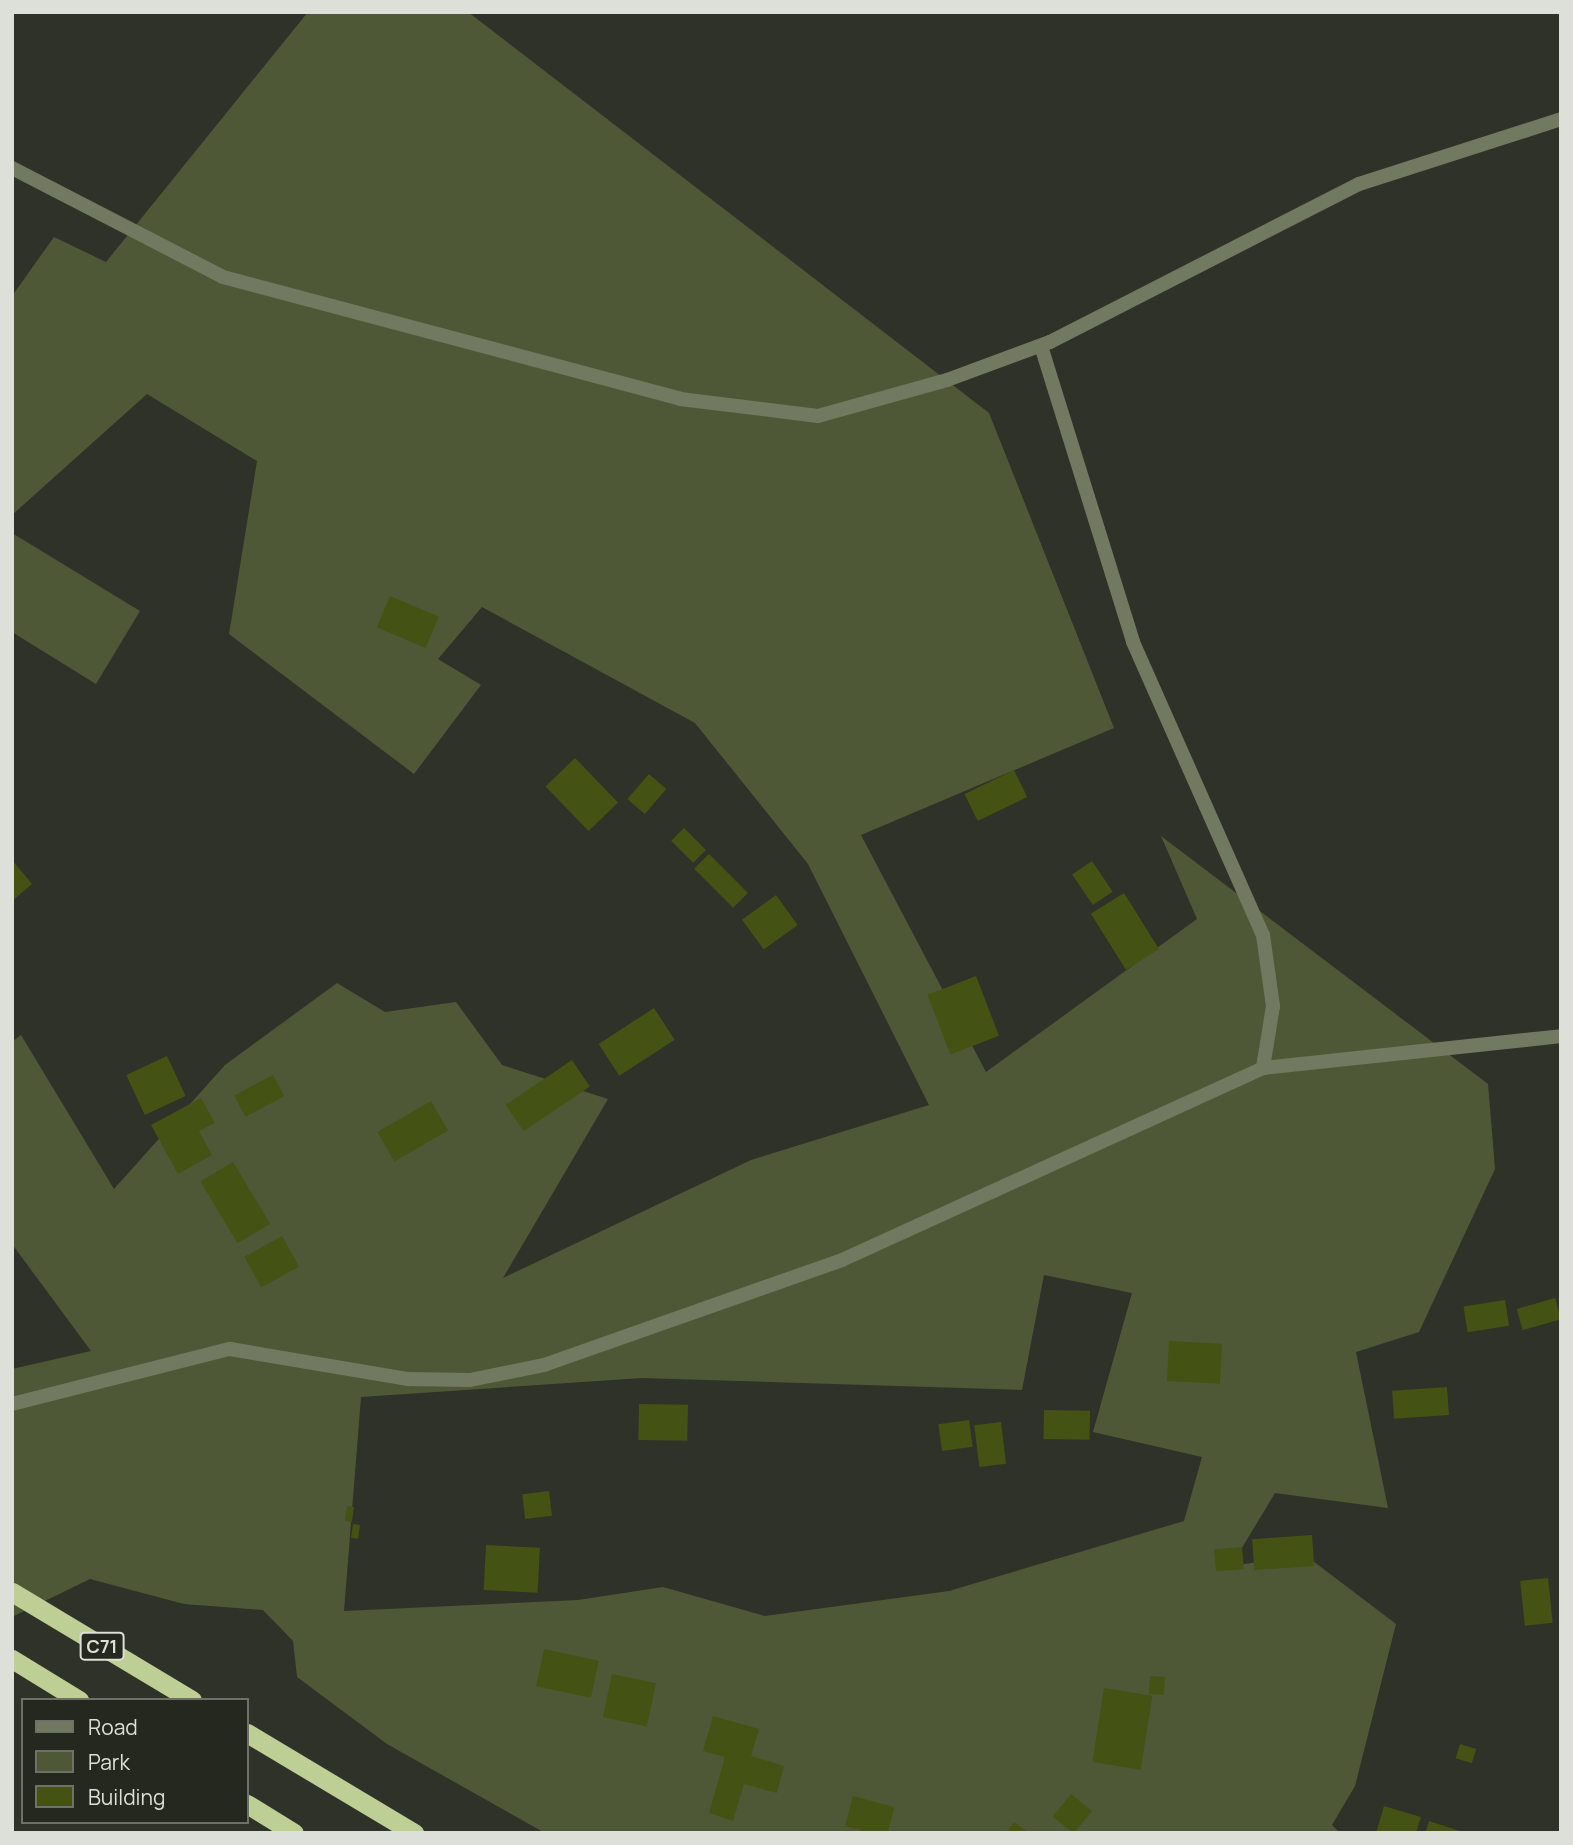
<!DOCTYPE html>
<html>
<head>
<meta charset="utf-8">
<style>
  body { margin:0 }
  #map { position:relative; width:1573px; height:1845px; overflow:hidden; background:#2f3228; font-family:Manrope,sans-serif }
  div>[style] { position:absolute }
  .green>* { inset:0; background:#4f5836 }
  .building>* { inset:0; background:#445214; transform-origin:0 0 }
  .minor>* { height:14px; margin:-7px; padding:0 7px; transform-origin:7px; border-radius:7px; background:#717960 }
  .trunk>* { height:19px; margin:-9.5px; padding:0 9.5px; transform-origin:9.5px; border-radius:9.5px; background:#becf95 }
  span { translate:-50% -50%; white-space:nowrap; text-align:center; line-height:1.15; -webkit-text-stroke:7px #25281e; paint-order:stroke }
  .shield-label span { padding:2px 5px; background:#25281e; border:2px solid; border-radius:5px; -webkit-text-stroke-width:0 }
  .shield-label { font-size:18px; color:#dddfd9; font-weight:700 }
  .frame { position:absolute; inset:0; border:14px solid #dddfd9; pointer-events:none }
  .legend { position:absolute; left:21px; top:1698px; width:228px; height:126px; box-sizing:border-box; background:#25281e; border:2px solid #6f7169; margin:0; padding:9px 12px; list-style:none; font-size:21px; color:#dddfd9 }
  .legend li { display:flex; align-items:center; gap:14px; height:35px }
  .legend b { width:35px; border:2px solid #6f7169 }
</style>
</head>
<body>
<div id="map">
  <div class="green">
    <i style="clip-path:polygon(evenodd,308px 12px,468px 12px,989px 413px,1114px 728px,861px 835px,986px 1072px,1197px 919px,1161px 836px,1488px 1084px,1495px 1169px,1419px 1332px,1356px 1352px,1388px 1508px,1275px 1493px,1231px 1566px,1305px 1555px,1396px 1624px,1355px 1786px,1332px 1825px,1340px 1833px,545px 1833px,387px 1744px,297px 1677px,293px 1641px,263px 1610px,184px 1604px,90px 1579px,12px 1617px,12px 1369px,91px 1351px,12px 1244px,12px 1042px,21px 1035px,114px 1189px,225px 1065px,337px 983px,385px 1012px,456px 1002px,502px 1065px,608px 1099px,503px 1278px,751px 1160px,929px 1105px,808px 864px,695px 723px,482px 607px,438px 659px,481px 685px,414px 774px,229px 634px,257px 461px,147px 394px,12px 515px,12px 296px,54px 237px,106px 262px,308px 12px,1044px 1275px,1132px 1293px,1093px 1432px,1202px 1457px,1184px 1521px,949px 1591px,765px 1616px,663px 1587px,578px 1600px,344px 1611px,361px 1397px,642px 1378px,1022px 1390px,1044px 1275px)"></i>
    <i style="clip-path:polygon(12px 533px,140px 611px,96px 684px,12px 632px)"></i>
  </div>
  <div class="building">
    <i style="left:390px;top:596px;width:53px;height:34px;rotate:23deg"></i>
    <i style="left:575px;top:758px;width:62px;height:41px;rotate:46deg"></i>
    <i style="left:1014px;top:770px;width:30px;height:55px;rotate:64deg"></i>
    <i style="left:649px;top:774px;width:23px;height:33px;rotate:41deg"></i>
    <i style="left:684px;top:828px;width:31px;height:18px;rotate:45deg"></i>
    <i style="left:709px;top:854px;width:55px;height:21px;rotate:45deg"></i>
    <i style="clip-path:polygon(12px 860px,32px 884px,12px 901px)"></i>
    <i style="left:1092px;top:861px;width:37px;height:24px;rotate:56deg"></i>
    <i style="left:1124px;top:893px;width:66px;height:39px;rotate:58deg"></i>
    <i style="left:776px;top:895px;width:37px;height:42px;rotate:54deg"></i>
    <i style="left:976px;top:976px;width:64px;height:52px;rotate:69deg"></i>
    <i style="left:654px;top:1008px;width:38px;height:66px;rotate:57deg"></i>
    <i style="left:167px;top:1056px;width:44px;height:45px;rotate:65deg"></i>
    <i style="left:572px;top:1060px;width:32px;height:80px;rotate:56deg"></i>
    <i style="left:273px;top:1075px;width:24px;height:44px;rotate:62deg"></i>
    <i style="clip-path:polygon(201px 1098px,215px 1123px,199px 1131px,212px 1155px,178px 1174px,151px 1125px)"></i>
    <i style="left:431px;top:1101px;width:34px;height:62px;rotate:60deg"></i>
    <i style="left:233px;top:1162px;width:72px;height:38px;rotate:59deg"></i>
    <i style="left:282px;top:1236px;width:35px;height:43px;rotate:61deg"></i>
    <i style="left:1555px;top:1298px;width:22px;height:40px;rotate:74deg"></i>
    <i style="left:1505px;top:1300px;width:26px;height:42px;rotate:81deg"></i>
    <i style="left:1169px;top:1341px;width:53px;height:40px;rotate:3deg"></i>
    <i style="left:1447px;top:1387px;width:28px;height:55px;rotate:86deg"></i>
    <i style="left:639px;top:1404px;width:49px;height:36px;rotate:1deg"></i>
    <i style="left:1044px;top:1410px;width:46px;height:29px;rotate:1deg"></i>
    <i style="left:969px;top:1420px;width:27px;height:31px;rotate:82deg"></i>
    <i style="left:1001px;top:1422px;width:42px;height:27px;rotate:83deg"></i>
    <i style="left:549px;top:1491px;width:25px;height:27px;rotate:83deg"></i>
    <i style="left:347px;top:1506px;width:7px;height:15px;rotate:8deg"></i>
    <i style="left:353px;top:1524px;width:7px;height:14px;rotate:8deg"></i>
    <i style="left:1312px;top:1535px;width:31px;height:60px;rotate:86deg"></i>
    <i style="left:486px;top:1545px;width:54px;height:45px;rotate:3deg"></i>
    <i style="left:1242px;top:1547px;width:22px;height:28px;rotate:85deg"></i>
    <i style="left:1548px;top:1578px;width:45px;height:28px;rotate:84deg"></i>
    <i style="left:544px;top:1649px;width:56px;height:38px;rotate:12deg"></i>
    <i style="left:612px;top:1674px;width:45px;height:44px;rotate:12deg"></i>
    <i style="left:1150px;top:1676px;width:15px;height:18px;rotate:4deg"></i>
    <i style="left:1104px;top:1688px;width:49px;height:75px;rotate:9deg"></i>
    <i style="clip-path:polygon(713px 1716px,759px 1729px,751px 1756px,784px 1766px,777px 1793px,744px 1784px,733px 1821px,709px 1813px,725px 1757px,703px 1751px)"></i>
    <i style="left:1460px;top:1744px;width:17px;height:15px;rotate:17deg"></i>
    <i style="left:1071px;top:1794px;width:27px;height:29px;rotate:39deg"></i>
    <i style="left:853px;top:1796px;width:43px;height:31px;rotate:15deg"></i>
    <i style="clip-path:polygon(1384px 1806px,1421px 1817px,1416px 1833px,1376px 1833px)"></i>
    <i style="clip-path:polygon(1429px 1821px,1463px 1832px,1463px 1833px,1425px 1833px)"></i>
    <i style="clip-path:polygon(1014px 1822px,1029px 1833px,1006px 1833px)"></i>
  </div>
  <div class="minor">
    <i style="left:12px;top:168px;width:237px;rotate:27.3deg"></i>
    <i style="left:223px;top:277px;width:473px;rotate:14.9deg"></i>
    <i style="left:680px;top:399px;width:139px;rotate:7deg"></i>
    <i style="left:818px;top:416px;width:134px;rotate:-15.6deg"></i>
    <i style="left:947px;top:380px;width:110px;rotate:-20.3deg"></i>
    <i style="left:1050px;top:342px;width:347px;rotate:-27.1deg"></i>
    <i style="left:1359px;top:184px;width:212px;rotate:-17.8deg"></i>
    <i style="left:1041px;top:346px;width:310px;rotate:72.7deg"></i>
    <i style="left:1133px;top:642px;width:321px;rotate:66.1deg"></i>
    <i style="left:1263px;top:935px;width:72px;rotate:82deg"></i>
    <i style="left:1273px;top:1006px;width:63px;rotate:99.2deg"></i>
    <i style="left:12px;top:1404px;width:225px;rotate:-14.2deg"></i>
    <i style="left:230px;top:1349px;width:181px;rotate:9.6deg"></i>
    <i style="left:408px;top:1379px;width:62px;rotate:0.9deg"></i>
    <i style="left:470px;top:1380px;width:76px;rotate:-11.5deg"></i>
    <i style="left:544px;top:1365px;width:316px;rotate:-19.4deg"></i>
    <i style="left:842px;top:1260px;width:463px;rotate:-24.5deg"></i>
    <i style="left:1263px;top:1068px;width:300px;rotate:-6.1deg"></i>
  </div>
  <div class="trunk">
    <i style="left:12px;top:1592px;width:210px;rotate:31deg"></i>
    <i style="left:12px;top:1659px;width:79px;rotate:31.5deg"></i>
    <i style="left:247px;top:1733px;width:195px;rotate:30.9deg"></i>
    <i style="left:247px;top:1804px;width:55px;rotate:31.7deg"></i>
  </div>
  <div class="shield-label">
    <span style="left:102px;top:1646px">C71</span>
  </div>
  <div class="frame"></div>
  <ul class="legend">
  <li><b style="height:9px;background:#717960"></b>Road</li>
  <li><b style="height:19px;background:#4f5836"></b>Park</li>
  <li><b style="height:19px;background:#445214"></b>Building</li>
  </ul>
</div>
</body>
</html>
